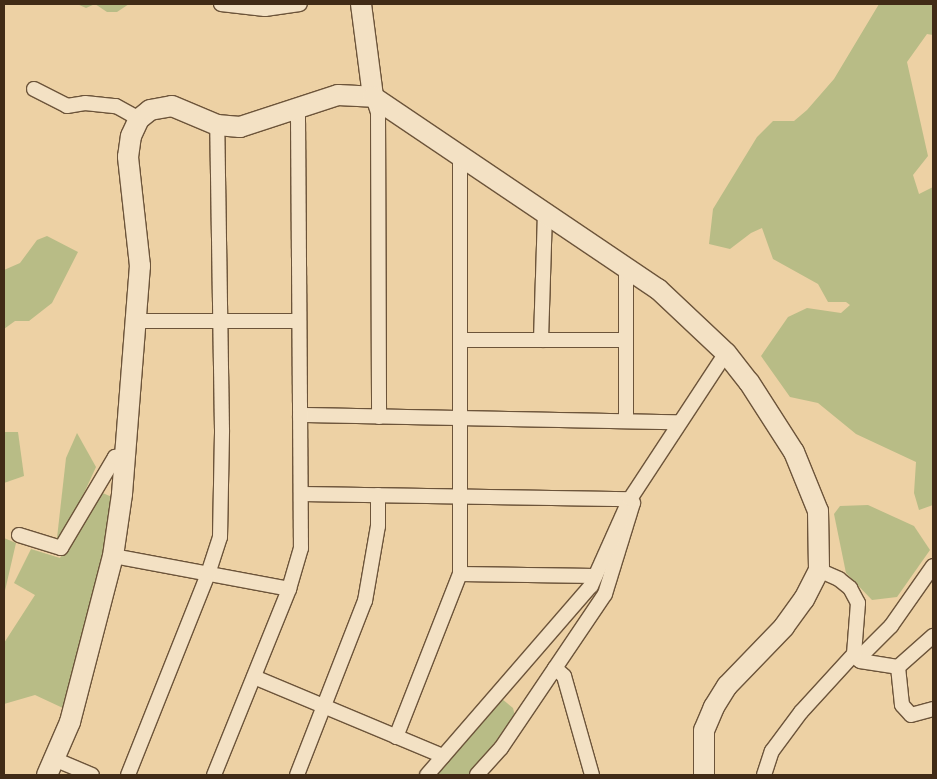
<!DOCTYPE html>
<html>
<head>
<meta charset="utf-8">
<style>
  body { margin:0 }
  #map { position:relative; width:937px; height:779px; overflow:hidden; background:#edd1a4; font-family:"IM FELL Double Pica",serif }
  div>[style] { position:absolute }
  .green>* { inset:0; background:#b8bc86 }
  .roads { filter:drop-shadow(1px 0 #6c543a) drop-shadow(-1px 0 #6c543a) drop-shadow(0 1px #6c543a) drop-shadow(0 -1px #6c543a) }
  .street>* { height:14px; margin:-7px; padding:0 7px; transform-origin:7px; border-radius:7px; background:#f3e1c4 }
  .secondary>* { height:20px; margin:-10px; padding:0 10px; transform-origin:10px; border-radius:10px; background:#f3e1c4 }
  span { translate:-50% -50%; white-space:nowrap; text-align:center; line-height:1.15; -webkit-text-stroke:5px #f3e1c4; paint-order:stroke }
  .frame { position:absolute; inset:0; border:5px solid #412b16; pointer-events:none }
</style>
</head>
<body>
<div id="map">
  <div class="green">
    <i style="clip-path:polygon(77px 4px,129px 4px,117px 12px,107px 12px,95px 4px,86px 8px)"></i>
    <i style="clip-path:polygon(879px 4px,933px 4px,933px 35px,927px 34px,907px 62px,928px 156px,913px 175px,919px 194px,933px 187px,933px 505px,919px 510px,914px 493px,916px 462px,856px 434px,818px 403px,790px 397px,761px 356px,788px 317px,807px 308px,841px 313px,850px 305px,846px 302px,828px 302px,818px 284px,773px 259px,762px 228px,751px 233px,730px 249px,709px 244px,713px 209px,757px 137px,773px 121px,794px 121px,807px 110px,834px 79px)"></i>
    <i style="clip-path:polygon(47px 236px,78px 252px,52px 303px,29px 321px,15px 321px,4px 329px,4px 270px,20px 263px,37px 240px)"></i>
    <i style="clip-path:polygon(4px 432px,18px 432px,24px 476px,4px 483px)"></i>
    <i style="clip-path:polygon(77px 433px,96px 467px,62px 541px,57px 538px,66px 458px)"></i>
    <i style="clip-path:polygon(98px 491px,112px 497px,114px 530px,65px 709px,35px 695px,4px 704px,4px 643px,35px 595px,14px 583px,31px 549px,60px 558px)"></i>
    <i style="clip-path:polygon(868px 505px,914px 526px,930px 550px,897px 597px,872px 600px,846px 573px,834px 514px,840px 506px)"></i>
    <i style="clip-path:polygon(4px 538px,16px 543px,4px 595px)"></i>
    <i style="clip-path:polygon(502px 699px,513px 708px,515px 716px,470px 775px,433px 775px)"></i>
  </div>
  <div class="roads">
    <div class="street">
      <i style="left:221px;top:4px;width:44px;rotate:6.5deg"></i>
      <i style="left:265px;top:9px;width:35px;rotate:-8deg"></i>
      <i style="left:34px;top:89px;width:37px;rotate:27deg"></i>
      <i style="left:67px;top:106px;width:18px;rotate:-9deg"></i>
      <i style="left:85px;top:103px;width:31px;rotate:6deg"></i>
      <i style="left:116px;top:106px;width:26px;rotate:29deg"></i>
      <i style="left:373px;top:97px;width:16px;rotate:72deg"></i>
      <i style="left:378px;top:112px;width:305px;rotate:89.8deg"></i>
      <i style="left:137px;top:321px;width:161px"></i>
      <i style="left:461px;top:340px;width:165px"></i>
      <i style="left:541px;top:340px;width:127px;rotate:-88.2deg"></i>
      <i style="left:300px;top:415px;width:379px;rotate:1.1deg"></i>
      <i style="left:626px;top:419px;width:145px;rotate:-90deg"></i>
      <i style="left:626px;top:274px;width:6px;rotate:-51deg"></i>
      <i style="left:302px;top:494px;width:328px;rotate:0.9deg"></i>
      <i style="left:630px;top:499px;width:5px;rotate:53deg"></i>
      <i style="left:633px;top:503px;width:95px;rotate:107.1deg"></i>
      <i style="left:605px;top:594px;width:186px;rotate:124deg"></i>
      <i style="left:501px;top:748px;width:36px;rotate:132deg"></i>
      <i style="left:19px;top:535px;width:44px;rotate:17.2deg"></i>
      <i style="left:61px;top:548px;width:106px;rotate:-59.3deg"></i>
      <i style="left:115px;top:457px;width:10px;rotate:-6deg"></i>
      <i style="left:113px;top:556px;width:179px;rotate:10.6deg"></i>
      <i style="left:460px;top:574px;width:135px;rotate:0.8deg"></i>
      <i style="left:854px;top:654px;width:8px;rotate:7deg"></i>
      <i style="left:862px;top:655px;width:41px;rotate:-45deg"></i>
      <i style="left:891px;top:626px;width:73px;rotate:-55deg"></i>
      <i style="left:854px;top:655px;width:8px;rotate:45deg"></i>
      <i style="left:860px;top:661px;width:38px;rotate:9deg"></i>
      <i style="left:898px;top:667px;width:47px;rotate:-41.5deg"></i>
      <i style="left:898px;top:667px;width:38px;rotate:84deg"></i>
      <i style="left:902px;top:705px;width:13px;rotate:48deg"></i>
      <i style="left:911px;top:715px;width:23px;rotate:-15deg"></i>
      <i style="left:555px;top:668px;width:12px;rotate:42deg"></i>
      <i style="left:564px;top:676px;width:103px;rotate:74.2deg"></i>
      <i style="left:254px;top:677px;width:205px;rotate:22.7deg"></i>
      <i style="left:396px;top:737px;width:175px;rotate:-68.6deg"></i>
      <i style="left:460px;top:574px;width:418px;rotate:-90deg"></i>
      <i style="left:54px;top:759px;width:41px;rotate:22.8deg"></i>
      <i style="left:128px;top:775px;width:216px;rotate:-68.3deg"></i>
      <i style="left:208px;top:574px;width:39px;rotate:-72deg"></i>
      <i style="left:220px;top:537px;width:107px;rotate:-88.9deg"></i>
      <i style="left:222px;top:430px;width:305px;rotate:-90.9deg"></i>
      <i style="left:214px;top:775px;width:201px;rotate:-68deg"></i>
      <i style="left:289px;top:589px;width:43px;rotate:-73.7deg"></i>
      <i style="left:301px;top:548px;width:440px;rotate:-90.4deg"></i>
      <i style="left:297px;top:775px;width:187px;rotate:-68.7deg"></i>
      <i style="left:365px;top:601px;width:76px;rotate:-80.2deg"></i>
      <i style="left:378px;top:526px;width:31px;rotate:-90deg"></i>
      <i style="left:427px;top:775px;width:250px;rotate:-49.1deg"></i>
      <i style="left:591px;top:586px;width:95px;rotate:-65.9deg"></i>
      <i style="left:630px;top:499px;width:175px;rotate:-56.7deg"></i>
      <i style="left:764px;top:775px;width:25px;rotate:-72deg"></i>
      <i style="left:772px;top:751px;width:49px;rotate:-53.4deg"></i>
      <i style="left:801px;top:712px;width:79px;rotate:-47.6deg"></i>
      <i style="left:854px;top:654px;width:51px;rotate:-85.5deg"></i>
      <i style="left:858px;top:603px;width:17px;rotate:-118deg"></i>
      <i style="left:850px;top:588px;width:14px;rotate:-141deg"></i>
      <i style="left:839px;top:579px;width:22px;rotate:-156deg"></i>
    </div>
    <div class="secondary">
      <i style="left:361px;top:4px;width:94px;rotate:82.6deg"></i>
      <i style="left:47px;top:775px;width:58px;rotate:-66.5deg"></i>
      <i style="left:70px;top:722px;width:171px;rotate:-75.5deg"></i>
      <i style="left:113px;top:556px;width:63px;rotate:-81.7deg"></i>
      <i style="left:122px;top:494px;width:229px;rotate:-85.5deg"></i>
      <i style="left:140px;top:266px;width:110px;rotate:-96.3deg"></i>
      <i style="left:128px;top:157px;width:21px;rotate:-82deg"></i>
      <i style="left:131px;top:136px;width:19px;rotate:-65deg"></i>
      <i style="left:139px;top:119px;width:14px;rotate:-39deg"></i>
      <i style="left:150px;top:110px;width:22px;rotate:-10deg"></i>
      <i style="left:172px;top:106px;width:49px;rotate:22.9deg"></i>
      <i style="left:217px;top:125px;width:23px;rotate:5deg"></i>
      <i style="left:240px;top:127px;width:103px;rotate:-18.1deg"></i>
      <i style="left:338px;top:95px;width:35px;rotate:3deg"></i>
      <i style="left:373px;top:97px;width:344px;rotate:34deg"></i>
      <i style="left:658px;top:289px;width:93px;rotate:43.3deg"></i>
      <i style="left:726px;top:353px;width:37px;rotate:52deg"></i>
      <i style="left:749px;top:382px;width:83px;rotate:57.3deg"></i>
      <i style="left:794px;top:452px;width:64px;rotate:67.9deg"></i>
      <i style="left:818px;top:511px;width:59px;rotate:89deg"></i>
      <i style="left:819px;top:570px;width:33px;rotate:117deg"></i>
      <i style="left:804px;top:599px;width:34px;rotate:126deg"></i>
      <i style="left:784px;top:627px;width:82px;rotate:134deg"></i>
      <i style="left:727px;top:686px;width:25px;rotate:122deg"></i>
      <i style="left:714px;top:707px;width:25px;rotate:113deg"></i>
      <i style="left:704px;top:730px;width:45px;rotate:90deg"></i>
    </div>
  </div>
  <div class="frame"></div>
</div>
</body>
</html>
